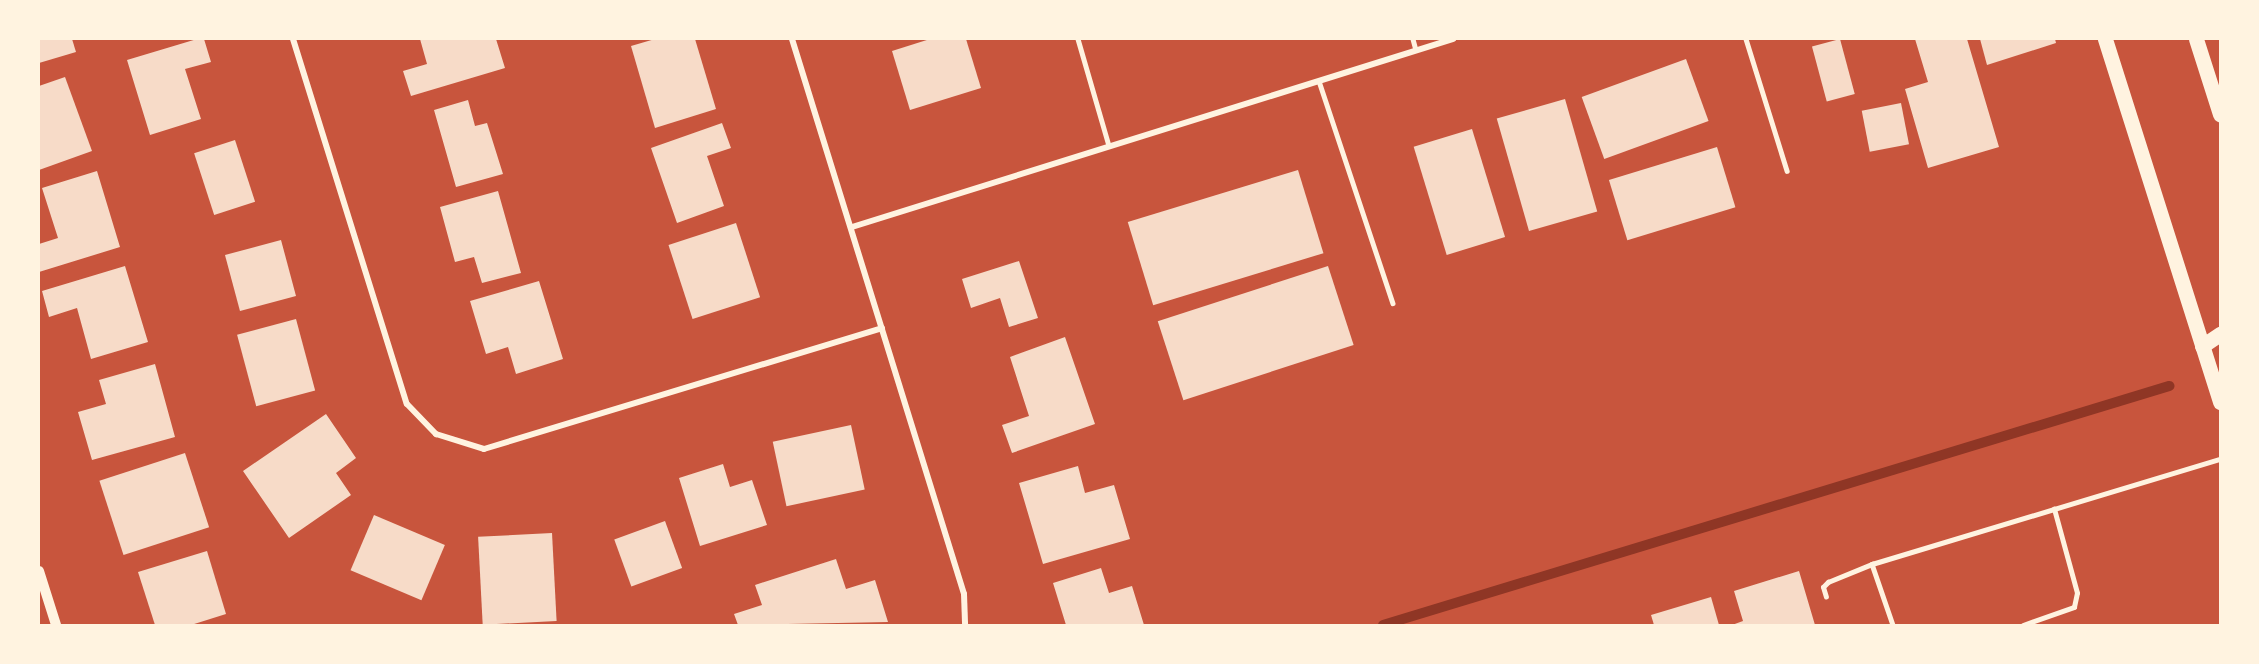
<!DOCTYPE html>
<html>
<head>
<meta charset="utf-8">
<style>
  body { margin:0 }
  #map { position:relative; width:2259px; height:664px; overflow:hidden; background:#c8553d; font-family:"Open Sans",sans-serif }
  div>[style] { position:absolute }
  .stream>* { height:10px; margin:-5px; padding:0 5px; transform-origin:5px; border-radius:5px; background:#8f3625 }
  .building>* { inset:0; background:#f7dbc8; transform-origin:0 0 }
  .service>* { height:4.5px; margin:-2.25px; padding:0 2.25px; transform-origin:2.25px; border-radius:2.25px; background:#fff3e0 }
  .minor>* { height:6px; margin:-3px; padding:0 3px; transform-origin:3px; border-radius:3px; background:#fff3e0 }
  .tertiary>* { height:10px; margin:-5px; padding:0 5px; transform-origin:5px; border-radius:5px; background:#fff3e0 }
  .primary>* { height:15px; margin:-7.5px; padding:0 7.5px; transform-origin:7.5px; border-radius:7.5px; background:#fff3e0 }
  span { translate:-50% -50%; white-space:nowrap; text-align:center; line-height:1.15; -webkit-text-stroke:4.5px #fff3e0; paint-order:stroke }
  .frame { position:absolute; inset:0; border:40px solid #fff3e0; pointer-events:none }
</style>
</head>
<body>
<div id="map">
  <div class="stream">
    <i style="left:1383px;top:625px;width:822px;rotate:-16.91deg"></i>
  </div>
  <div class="building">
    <i style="clip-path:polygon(39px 39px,72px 39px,76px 52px,39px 63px)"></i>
    <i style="clip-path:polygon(197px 39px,204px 39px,211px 62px,185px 69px,201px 119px,150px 135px,127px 60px)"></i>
    <i style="clip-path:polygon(420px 39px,496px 39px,505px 68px,411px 96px,403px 71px,427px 64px)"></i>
    <i style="clip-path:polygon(655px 39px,695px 39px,716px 109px,655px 128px,631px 46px)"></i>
    <i style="clip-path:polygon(930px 39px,966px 39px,981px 88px,910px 110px,892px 51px)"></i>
    <i style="left:1840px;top:39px;width:57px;height:29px;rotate:75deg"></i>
    <i style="clip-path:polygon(1915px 39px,1967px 39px,1999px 147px,1928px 168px,1905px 89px,1928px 82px)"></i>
    <i style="clip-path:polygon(1980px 39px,2055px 39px,2056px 43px,1987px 65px)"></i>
    <i style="left:1686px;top:59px;width:66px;height:111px;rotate:70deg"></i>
    <i style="clip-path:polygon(65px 77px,92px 151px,39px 170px,39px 86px)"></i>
    <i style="left:1565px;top:99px;width:117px;height:71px;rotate:74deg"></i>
    <i style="clip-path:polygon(468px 100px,475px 126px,487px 123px,503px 174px,456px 187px,434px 110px)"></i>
    <i style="left:1901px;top:103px;width:42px;height:40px;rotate:79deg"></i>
    <i style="clip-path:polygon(722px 123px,731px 148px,707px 156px,724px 206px,677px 223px,651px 148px)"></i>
    <i style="left:1472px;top:129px;width:113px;height:61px;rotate:73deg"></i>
    <i style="left:235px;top:140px;width:65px;height:43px;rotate:72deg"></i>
    <i style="left:1717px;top:147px;width:63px;height:113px;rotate:73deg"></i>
    <i style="left:1298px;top:170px;width:87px;height:178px;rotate:73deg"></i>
    <i style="clip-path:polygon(97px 171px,120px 247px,39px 272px,39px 244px,58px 238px,42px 188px)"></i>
    <i style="clip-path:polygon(498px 191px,521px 273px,482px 283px,474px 257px,455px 262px,440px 207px)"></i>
    <i style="left:736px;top:223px;width:78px;height:71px;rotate:72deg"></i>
    <i style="left:281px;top:240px;width:58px;height:58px;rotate:75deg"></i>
    <i style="clip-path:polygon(1019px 261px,1038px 318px,1009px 327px,1000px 298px,971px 308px,962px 279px)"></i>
    <i style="clip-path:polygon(125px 266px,148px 342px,91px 359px,77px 308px,49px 317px,42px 291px)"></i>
    <i style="left:1328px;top:266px;width:83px;height:179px;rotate:72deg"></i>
    <i style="clip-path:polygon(539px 281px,563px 359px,516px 374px,508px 347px,486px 354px,470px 301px)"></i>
    <i style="left:296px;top:319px;width:74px;height:61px;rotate:75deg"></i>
    <i style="clip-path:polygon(1065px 337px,1095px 424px,1012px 453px,1002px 425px,1029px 416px,1010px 357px)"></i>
    <i style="clip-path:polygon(155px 364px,175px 437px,92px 460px,78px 412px,106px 404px,99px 380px)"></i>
    <i style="clip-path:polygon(326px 414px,356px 458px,336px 473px,351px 495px,289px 538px,243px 471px)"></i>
    <i style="left:851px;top:425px;width:66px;height:80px;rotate:78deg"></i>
    <i style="left:185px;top:453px;width:78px;height:90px;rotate:72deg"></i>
    <i style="clip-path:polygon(723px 464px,730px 487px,752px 480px,767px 525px,700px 546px,679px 478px)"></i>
    <i style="clip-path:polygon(1078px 466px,1085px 493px,1114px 485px,1130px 539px,1043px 564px,1019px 483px)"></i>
    <i style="left:374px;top:515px;width:77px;height:60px;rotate:23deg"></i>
    <i style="left:665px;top:521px;width:50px;height:54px;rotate:70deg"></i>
    <i style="left:552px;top:533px;width:88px;height:74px;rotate:87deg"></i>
    <i style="clip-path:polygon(207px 551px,226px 614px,191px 625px,155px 625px,138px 572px)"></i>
    <i style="clip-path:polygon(836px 559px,846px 589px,875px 580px,888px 622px,738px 625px,734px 614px,762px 605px,755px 585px)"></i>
    <i style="clip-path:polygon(1101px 568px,1109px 593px,1132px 586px,1144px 625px,1066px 625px,1053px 583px)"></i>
    <i style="clip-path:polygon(1799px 571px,1815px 625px,1732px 625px,1743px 621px,1734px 591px)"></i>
    <i style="clip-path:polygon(1711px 597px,1719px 625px,1654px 625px,1651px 615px)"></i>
  </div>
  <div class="service">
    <i style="left:1078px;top:39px;width:111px;rotate:73.8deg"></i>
    <i style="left:1413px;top:39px;width:11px;rotate:75deg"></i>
    <i style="left:1746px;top:39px;width:138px;rotate:72.7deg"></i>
    <i style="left:1319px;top:81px;width:234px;rotate:71.6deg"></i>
    <i style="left:1872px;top:564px;width:65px;rotate:71deg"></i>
    <i style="left:1826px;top:597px;width:10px;rotate:-107deg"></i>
    <i style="left:1823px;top:587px;width:7px;rotate:-45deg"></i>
    <i style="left:1828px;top:582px;width:48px;rotate:-22.2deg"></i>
    <i style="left:1872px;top:564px;width:363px;rotate:-16.8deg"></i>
    <i style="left:2023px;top:625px;width:54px;rotate:-19.4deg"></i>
    <i style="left:2074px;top:607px;width:14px;rotate:-78deg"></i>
    <i style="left:2077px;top:593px;width:87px;rotate:-105.3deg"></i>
  </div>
  <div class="minor">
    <i style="left:293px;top:39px;width:382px;rotate:72.7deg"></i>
    <i style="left:407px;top:404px;width:42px;rotate:46deg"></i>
    <i style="left:436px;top:434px;width:50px;rotate:17.4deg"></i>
    <i style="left:484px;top:449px;width:416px;rotate:-16.9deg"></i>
    <i style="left:792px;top:39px;width:581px;rotate:72.78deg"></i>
    <i style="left:964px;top:594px;width:31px;rotate:88deg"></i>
    <i style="left:852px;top:227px;width:630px;rotate:-17.37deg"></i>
  </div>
  <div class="tertiary">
    <i style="left:39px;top:571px;width:57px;rotate:72.5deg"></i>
  </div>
  <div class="primary">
    <i style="left:2105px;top:39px;width:381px;rotate:72.4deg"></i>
    <i style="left:2196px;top:39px;width:79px;rotate:72.3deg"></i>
    <i style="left:2202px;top:346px;width:22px;rotate:-34deg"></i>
  </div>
  <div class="frame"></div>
</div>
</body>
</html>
